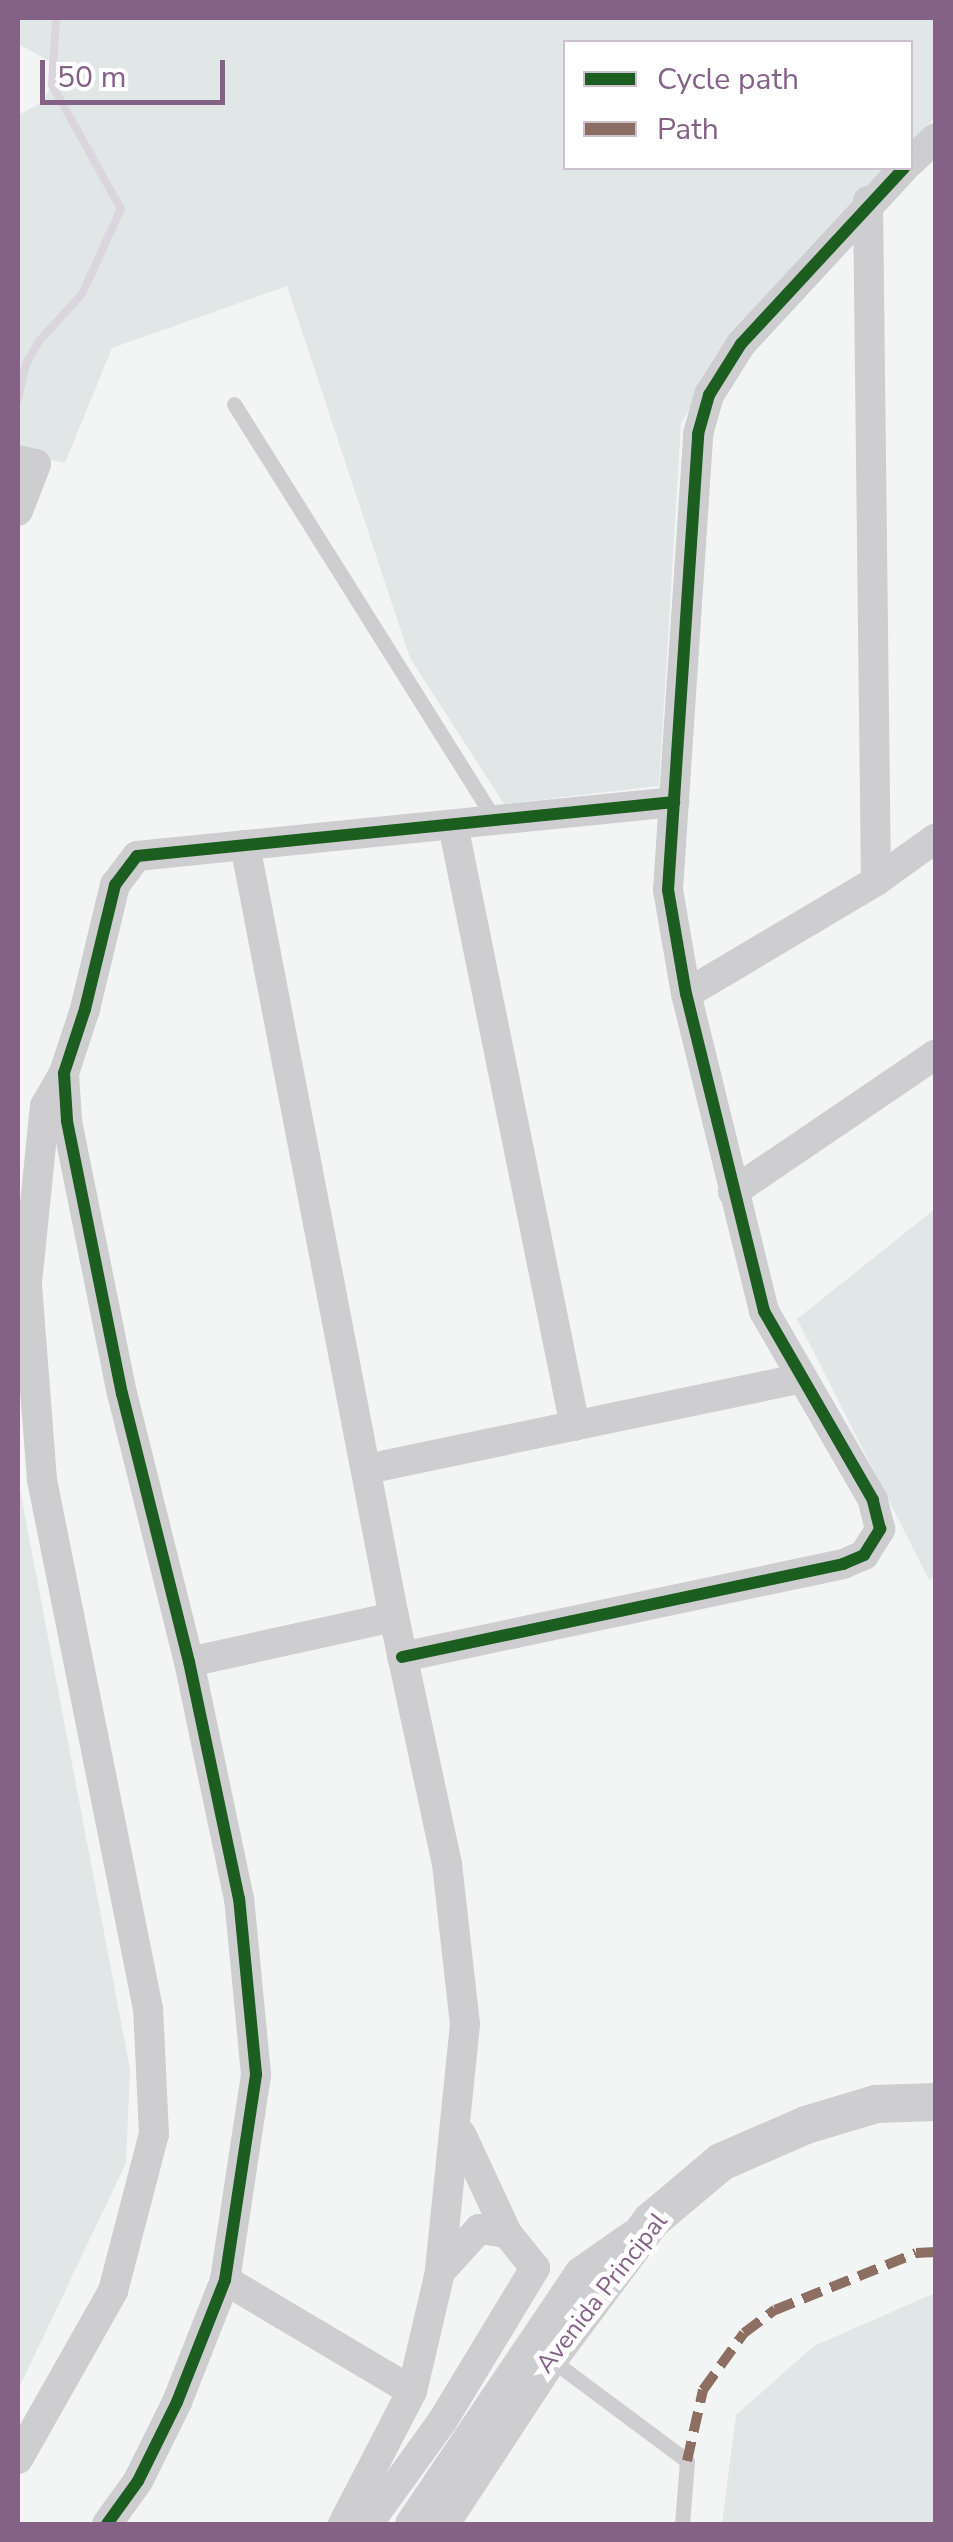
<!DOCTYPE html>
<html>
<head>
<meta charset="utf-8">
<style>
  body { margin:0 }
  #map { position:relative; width:953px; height:2542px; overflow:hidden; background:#f3f5f4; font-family:"Nunito Sans",sans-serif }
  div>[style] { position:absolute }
  .green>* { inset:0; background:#e0e7e6 }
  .stream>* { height:8px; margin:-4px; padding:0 4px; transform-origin:4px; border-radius:4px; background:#dbd6de }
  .service>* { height:15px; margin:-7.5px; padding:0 7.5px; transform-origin:7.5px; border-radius:7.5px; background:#cecdcf }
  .minor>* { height:30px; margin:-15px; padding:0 15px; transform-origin:15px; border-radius:15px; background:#cecdcf }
  .tertiary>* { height:38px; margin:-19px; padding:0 19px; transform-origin:19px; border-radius:19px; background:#cecdcf }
  .quiet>* { height:10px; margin-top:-5px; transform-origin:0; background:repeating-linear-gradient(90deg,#8d6e63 0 20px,transparent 0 30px) }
  .cycleway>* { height:12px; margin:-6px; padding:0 6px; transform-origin:6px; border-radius:6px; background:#1b5e20 }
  span { translate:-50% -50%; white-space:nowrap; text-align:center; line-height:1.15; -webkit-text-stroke:10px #fff; paint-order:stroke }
  .street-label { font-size:25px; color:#836286 }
  .frame { position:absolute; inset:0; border:20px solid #836286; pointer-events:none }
  .legend { position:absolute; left:563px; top:40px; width:350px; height:130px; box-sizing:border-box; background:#fff; border:2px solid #cdc0cf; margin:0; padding:12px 18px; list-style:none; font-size:30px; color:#836286 }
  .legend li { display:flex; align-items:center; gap:20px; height:50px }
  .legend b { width:50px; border:2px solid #cdc0cf }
  .scale { position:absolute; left:40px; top:60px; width:185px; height:45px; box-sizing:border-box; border:5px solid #836286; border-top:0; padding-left:12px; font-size:30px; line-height:35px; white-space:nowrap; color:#836286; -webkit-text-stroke:8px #fff; paint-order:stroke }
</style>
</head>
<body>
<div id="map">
  <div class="green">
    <i style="clip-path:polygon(18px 18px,935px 18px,935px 117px,911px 144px,910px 42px,566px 42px,566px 168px,888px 168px,728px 337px,681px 424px,659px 786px,504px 804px,410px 658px,287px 286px,112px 348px,65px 463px,18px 453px,18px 115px,41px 103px,53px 84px,49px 61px,18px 44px)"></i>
    <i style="clip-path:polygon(935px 1209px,935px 1576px,929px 1580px,797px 1319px)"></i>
    <i style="clip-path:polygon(18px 1479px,130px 2069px,126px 2163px,18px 2390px)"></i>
    <i style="clip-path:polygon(935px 2293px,935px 2524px,722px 2524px,736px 2415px,814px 2346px)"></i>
  </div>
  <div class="stream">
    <i style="left:18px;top:399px;width:36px;rotate:-77deg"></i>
    <i style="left:26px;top:364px;width:28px;rotate:-60deg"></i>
    <i style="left:40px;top:340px;width:62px;rotate:-47.6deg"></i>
    <i style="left:82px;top:294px;width:94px;rotate:-65.4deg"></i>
    <i style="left:121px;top:209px;width:142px;rotate:-119.1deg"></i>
    <i style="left:52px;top:85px;width:67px;rotate:-86.6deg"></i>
  </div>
  <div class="service">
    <i style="left:234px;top:404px;width:491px;rotate:57.9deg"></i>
    <i style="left:549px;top:2358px;width:172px;rotate:36.7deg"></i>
    <i style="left:687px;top:2461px;width:63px;rotate:94.5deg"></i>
  </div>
  <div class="minor">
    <i style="left:910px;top:162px;width:35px;rotate:-43deg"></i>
    <i style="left:868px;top:201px;width:680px;rotate:89.33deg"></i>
    <i style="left:18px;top:460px;width:18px;rotate:13deg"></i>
    <i style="left:36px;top:464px;width:50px;rotate:111deg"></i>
    <i style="left:453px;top:825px;width:613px;rotate:78.53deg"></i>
    <i style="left:245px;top:845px;width:786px;rotate:79.08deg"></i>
    <i style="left:394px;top:1617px;width:253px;rotate:77.9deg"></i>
    <i style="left:447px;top:1864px;width:161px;rotate:83.6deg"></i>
    <i style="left:465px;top:2024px;width:249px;rotate:95.8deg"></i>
    <i style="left:440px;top:2272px;width:122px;rotate:103.2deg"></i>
    <i style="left:412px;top:2391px;width:150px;rotate:117.4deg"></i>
    <i style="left:686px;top:994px;width:221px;rotate:-30.7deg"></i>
    <i style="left:876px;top:881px;width:74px;rotate:-35.6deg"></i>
    <i style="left:733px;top:1192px;width:245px;rotate:-34.2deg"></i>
    <i style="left:367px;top:1469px;width:441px;rotate:-11.8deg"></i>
    <i style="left:402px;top:1657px;width:451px;rotate:-11.9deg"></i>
    <i style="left:843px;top:1564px;width:23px;rotate:-23deg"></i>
    <i style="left:864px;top:1555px;width:31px;rotate:-58deg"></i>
    <i style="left:880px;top:1529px;width:30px;rotate:-104deg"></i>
    <i style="left:873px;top:1500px;width:218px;rotate:-120deg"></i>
    <i style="left:764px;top:1311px;width:326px;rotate:-103.8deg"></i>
    <i style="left:686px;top:994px;width:106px;rotate:-99.8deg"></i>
    <i style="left:668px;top:890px;width:457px;rotate:-86.2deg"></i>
    <i style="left:698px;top:434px;width:41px;rotate:-74.2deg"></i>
    <i style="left:709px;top:395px;width:60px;rotate:-57.9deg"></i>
    <i style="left:741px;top:344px;width:240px;rotate:-47.2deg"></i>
    <i style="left:189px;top:1662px;width:210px;rotate:-12.4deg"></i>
    <i style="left:440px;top:2272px;width:58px;rotate:-47.8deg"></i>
    <i style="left:479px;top:2229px;width:28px;rotate:8deg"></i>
    <i style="left:225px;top:2280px;width:217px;rotate:30.7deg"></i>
    <i style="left:18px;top:2459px;width:193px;rotate:-60.5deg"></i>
    <i style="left:113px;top:2291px;width:162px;rotate:-75.4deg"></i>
    <i style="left:154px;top:2134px;width:125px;rotate:-92.7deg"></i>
    <i style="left:148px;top:2009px;width:540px;rotate:-101.33deg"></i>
    <i style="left:42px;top:1480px;width:198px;rotate:-94.4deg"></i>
    <i style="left:27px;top:1283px;width:178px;rotate:-84.2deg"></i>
    <i style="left:45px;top:1106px;width:38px;rotate:-60deg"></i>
    <i style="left:107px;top:2524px;width:53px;rotate:-54.2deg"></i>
    <i style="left:138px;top:2481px;width:88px;rotate:-63.7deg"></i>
    <i style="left:177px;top:2402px;width:131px;rotate:-68.5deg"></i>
    <i style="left:225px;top:2280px;width:208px;rotate:-81.4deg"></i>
    <i style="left:256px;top:2074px;width:176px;rotate:-95.5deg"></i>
    <i style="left:239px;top:1899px;width:242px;rotate:-101.9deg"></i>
    <i style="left:189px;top:1662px;width:276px;rotate:-104deg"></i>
    <i style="left:122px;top:1394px;width:279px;rotate:-101.4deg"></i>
    <i style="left:67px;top:1120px;width:47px;rotate:-93.7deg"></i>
    <i style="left:64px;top:1073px;width:67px;rotate:-71.8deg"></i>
    <i style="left:85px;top:1009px;width:128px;rotate:-76.4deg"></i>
    <i style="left:115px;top:885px;width:36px;rotate:-53deg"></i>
    <i style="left:137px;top:856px;width:540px;rotate:-5.74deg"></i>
    <i style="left:368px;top:2524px;width:128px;rotate:-54.2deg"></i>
    <i style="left:443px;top:2420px;width:178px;rotate:-58.8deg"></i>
    <i style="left:535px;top:2268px;width:45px;rotate:-128.7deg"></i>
    <i style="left:507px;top:2233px;width:109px;rotate:-114.9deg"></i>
    <i style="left:410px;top:2524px;width:304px;rotate:-56deg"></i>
    <i style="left:580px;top:2272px;width:65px;rotate:-34.9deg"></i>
  </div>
  <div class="tertiary">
    <i style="left:440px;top:2524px;width:199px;rotate:-56.7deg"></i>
    <i style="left:549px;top:2358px;width:171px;rotate:-53.3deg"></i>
    <i style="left:651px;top:2221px;width:92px;rotate:-40.1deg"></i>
    <i style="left:721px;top:2162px;width:93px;rotate:-23.5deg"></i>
    <i style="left:806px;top:2125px;width:73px;rotate:-16.7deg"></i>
    <i style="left:876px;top:2104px;width:60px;rotate:-1.9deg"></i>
  </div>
  <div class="quiet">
    <i style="left:687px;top:2461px;width:73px;rotate:-77.3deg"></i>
    <i style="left:703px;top:2390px;width:70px;rotate:-54.3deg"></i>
    <i style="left:744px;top:2333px;width:39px;rotate:-37deg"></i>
    <i style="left:775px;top:2310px;width:152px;rotate:-22deg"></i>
    <i style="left:916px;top:2253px;width:20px;rotate:-3deg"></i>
  </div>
  <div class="cycleway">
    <i style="left:402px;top:1657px;width:451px;rotate:-11.9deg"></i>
    <i style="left:843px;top:1564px;width:23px;rotate:-23deg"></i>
    <i style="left:864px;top:1555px;width:31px;rotate:-58deg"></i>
    <i style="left:880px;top:1529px;width:30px;rotate:-104deg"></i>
    <i style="left:873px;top:1500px;width:218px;rotate:-120deg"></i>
    <i style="left:764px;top:1311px;width:326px;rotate:-103.8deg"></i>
    <i style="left:686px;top:994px;width:106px;rotate:-99.8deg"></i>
    <i style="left:668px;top:890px;width:457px;rotate:-86.2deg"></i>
    <i style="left:698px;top:434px;width:41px;rotate:-74.2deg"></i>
    <i style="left:709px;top:395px;width:60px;rotate:-57.9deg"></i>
    <i style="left:741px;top:344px;width:240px;rotate:-47.2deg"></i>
    <i style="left:107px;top:2524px;width:53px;rotate:-54.2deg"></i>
    <i style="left:138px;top:2481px;width:88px;rotate:-63.7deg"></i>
    <i style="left:177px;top:2402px;width:131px;rotate:-68.5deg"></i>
    <i style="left:225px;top:2280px;width:208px;rotate:-81.4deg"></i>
    <i style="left:256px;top:2074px;width:176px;rotate:-95.5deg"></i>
    <i style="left:239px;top:1899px;width:242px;rotate:-101.9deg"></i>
    <i style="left:189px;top:1662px;width:276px;rotate:-104deg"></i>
    <i style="left:122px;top:1394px;width:279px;rotate:-101.4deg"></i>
    <i style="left:67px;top:1120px;width:47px;rotate:-93.7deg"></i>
    <i style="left:64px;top:1073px;width:67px;rotate:-71.8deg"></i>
    <i style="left:85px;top:1009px;width:128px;rotate:-76.4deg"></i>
    <i style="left:115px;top:885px;width:36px;rotate:-53deg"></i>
    <i style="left:137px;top:856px;width:540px;rotate:-5.74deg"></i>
  </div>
  <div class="street-label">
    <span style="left:602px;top:2293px;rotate:-52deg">Avenida Principal</span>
  </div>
  <div class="frame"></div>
  <ul class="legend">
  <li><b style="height:12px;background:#1b5e20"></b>Cycle path</li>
  <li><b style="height:12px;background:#8d6e63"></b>Path</li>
  </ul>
  <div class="scale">50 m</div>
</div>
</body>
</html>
